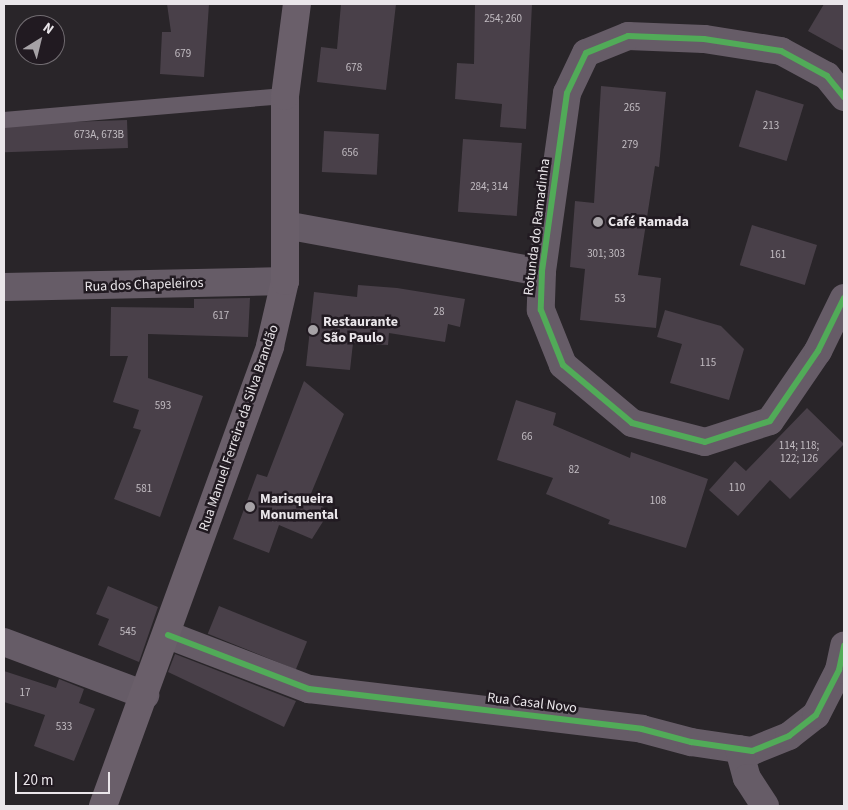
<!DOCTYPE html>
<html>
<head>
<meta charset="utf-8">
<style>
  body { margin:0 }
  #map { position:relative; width:848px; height:810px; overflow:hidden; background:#292529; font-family:"Source Sans 3",sans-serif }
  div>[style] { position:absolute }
  .building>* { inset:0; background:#494049; transform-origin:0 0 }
  .service>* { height:16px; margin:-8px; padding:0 8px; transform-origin:8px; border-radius:8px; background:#665c67 }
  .minor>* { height:28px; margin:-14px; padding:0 14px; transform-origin:14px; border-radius:14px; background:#665c67 }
  .secondary>* { height:28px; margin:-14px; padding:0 14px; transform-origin:14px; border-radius:14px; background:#6a5f6a }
  .cycleway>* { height:6px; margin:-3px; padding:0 3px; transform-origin:3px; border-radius:3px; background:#51ab58 }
  .dots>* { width:14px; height:14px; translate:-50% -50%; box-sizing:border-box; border:2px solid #211a21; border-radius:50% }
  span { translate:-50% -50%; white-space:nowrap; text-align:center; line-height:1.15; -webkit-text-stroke:5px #211a21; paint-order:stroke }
  .number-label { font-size:11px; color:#c2bcc2 }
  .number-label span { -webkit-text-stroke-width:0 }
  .poi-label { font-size:14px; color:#eae6ea; font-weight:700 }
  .left { translate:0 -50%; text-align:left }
  .street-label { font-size:14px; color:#eae6ea }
  .frame { position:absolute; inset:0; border:5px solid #eae6ea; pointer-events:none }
  .north { position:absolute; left:15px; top:15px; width:50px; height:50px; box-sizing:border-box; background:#211a21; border:1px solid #716c71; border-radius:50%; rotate:36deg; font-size:14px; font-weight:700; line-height:20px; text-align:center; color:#eae6ea }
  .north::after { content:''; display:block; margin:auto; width:18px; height:22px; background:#a6a2a6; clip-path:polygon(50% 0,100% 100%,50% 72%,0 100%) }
  .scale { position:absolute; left:15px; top:772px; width:95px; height:22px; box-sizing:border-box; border:2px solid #eae6ea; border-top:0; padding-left:6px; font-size:15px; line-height:18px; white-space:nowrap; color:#eae6ea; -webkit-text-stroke:4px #211a21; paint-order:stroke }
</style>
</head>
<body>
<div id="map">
  <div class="building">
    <i style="clip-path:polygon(167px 4px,209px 4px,204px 77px,160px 74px,162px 32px,171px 32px)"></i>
    <i style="clip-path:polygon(341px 4px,396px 4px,386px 90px,317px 82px,321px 47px,337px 49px)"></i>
    <i style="clip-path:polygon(475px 4px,532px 4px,526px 129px,500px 127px,502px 104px,455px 99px,457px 63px,474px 64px)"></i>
    <i style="clip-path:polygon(824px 4px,844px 4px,844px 51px,808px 31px)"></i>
    <i style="clip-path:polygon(601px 86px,666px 92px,659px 167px,655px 166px,638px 275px,661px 278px,656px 328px,580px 320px,585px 269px,570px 267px,575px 201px,594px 203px)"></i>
    <i style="left:756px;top:90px;width:50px;height:59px;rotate:17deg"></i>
    <i style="left:127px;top:120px;width:28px;height:123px;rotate:88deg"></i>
    <i style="left:324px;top:131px;width:55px;height:41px;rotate:3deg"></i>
    <i style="left:463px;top:139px;width:59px;height:73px;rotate:4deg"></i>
    <i style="left:752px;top:225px;width:68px;height:42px;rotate:17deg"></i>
    <i style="clip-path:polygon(358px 285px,397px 288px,465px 299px,460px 327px,448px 324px,445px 342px,389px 333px,388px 345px,353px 343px,350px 370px,306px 366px,314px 292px,357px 297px)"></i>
    <i style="clip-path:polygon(250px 298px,248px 337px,148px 334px,148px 378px,203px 396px,160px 517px,114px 499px,141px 430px,133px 428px,139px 410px,113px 402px,128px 356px,110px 356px,111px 307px,194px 308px,194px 299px)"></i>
    <i style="clip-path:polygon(665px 310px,721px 326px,744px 349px,729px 400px,670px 383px,682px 344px,657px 337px)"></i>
    <i style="clip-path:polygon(304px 381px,344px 414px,310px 496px,329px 512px,312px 539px,279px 525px,269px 553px,233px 539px,257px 474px,267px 477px)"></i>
    <i style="clip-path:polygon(516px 400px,556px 413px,553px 425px,630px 458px,631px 452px,708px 479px,686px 548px,608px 524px,610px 520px,546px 494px,553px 478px,497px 460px)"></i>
    <i style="clip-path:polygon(807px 408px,844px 444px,790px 499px,770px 480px,738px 516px,709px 490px,735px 461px,746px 471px)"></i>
    <i style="clip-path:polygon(108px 586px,158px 607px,139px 662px,98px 645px,109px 619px,96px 614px)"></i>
    <i style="left:219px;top:606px;width:95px;height:30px;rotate:22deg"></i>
    <i style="clip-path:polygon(175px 654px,296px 701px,284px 727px,168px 672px)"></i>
    <i style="clip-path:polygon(4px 671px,56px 688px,59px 679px,84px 689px,79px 703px,95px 709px,74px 761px,34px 746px,45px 715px,4px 702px)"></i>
  </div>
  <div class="service">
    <i style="left:4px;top:120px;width:282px;rotate:-4.9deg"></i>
  </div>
  <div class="minor">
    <i style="left:844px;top:97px;width:27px;rotate:-129deg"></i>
    <i style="left:827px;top:76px;width:52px;rotate:-151.5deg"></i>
    <i style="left:781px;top:51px;width:78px;rotate:-171.1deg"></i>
    <i style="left:704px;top:39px;width:76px;rotate:-177.7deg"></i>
    <i style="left:628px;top:36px;width:45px;rotate:158deg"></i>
    <i style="left:586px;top:53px;width:44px;rotate:115.4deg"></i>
    <i style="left:567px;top:93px;width:181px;rotate:98deg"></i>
    <i style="left:542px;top:272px;width:38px;rotate:92deg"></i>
    <i style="left:541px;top:310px;width:59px;rotate:68.2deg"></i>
    <i style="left:563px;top:365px;width:90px;rotate:40deg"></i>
    <i style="left:632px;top:423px;width:75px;rotate:14.6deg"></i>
    <i style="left:705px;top:442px;width:68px;rotate:-17.9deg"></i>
    <i style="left:770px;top:421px;width:85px;rotate:-55.6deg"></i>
    <i style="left:818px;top:351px;width:59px;rotate:-63.9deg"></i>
    <i style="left:285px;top:225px;width:261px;rotate:10.4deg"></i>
    <i style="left:4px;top:287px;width:281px;rotate:-1.2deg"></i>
    <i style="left:168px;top:635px;width:151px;rotate:21deg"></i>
    <i style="left:309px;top:689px;width:335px;rotate:6.8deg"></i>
    <i style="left:642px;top:729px;width:51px;rotate:14.9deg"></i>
    <i style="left:691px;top:742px;width:62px;rotate:8.4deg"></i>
    <i style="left:752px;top:751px;width:40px;rotate:-22deg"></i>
    <i style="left:789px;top:736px;width:34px;rotate:-38deg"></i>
    <i style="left:816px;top:715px;width:51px;rotate:-62.9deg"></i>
    <i style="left:839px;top:670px;width:25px;rotate:-78deg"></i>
    <i style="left:4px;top:642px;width:151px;rotate:20.6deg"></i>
    <i style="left:739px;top:749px;width:30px;rotate:75deg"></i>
    <i style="left:747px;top:778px;width:33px;rotate:57deg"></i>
  </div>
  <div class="secondary">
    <i style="left:103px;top:806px;width:489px;rotate:-70deg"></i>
    <i style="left:270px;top:346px;width:67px;rotate:-77deg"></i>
    <i style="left:285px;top:281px;width:185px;rotate:-90deg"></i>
    <i style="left:285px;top:96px;width:93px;rotate:-82.6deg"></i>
  </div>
  <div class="cycleway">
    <i style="left:844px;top:97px;width:27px;rotate:-129deg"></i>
    <i style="left:827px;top:76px;width:52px;rotate:-151.5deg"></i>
    <i style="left:781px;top:51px;width:78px;rotate:-171.1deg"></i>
    <i style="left:704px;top:39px;width:76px;rotate:-177.7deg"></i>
    <i style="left:628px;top:36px;width:45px;rotate:158deg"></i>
    <i style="left:586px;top:53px;width:44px;rotate:115.4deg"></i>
    <i style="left:567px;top:93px;width:181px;rotate:98deg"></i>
    <i style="left:542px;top:272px;width:38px;rotate:92deg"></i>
    <i style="left:541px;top:310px;width:59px;rotate:68.2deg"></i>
    <i style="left:563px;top:365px;width:90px;rotate:40deg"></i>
    <i style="left:632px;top:423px;width:75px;rotate:14.6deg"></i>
    <i style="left:705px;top:442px;width:68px;rotate:-17.9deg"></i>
    <i style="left:770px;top:421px;width:85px;rotate:-55.6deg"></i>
    <i style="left:818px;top:351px;width:59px;rotate:-63.9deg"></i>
    <i style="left:168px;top:635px;width:151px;rotate:21deg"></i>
    <i style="left:309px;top:689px;width:335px;rotate:6.8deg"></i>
    <i style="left:642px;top:729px;width:51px;rotate:14.9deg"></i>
    <i style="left:691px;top:742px;width:62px;rotate:8.4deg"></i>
    <i style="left:752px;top:751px;width:40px;rotate:-22deg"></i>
    <i style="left:789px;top:736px;width:34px;rotate:-38deg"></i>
    <i style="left:816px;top:715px;width:51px;rotate:-62.9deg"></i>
    <i style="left:839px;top:670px;width:25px;rotate:-78deg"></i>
  </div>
  <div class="dots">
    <i style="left:598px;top:222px;background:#a6a2a6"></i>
    <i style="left:313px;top:330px;background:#a6a2a6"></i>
    <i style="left:250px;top:507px;background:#a6a2a6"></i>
  </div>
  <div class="number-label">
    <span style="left:503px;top:19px">254; 260</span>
    <span style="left:183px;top:54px">679</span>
    <span style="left:354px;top:68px">678</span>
    <span style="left:632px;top:108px">265</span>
    <span style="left:771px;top:126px">213</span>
    <span style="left:99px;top:135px">673A, 673B</span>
    <span style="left:630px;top:145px">279</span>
    <span style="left:350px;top:153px">656</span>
    <span style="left:489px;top:187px">284; 314</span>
    <span style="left:606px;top:254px">301; 303</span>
    <span style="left:778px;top:255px">161</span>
    <span style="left:620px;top:299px">53</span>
    <span style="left:439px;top:312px">28</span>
    <span style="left:221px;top:316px">617</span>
    <span style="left:708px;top:363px">115</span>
    <span style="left:163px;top:406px">593</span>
    <span style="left:527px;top:437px">66</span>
    <span style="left:799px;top:453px">114; 118;<br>122; 126</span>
    <span style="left:574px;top:470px">82</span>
    <span style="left:737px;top:488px">110</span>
    <span style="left:144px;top:489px">581</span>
    <span style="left:658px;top:501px">108</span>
    <span style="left:128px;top:632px">545</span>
    <span style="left:25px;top:693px">17</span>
    <span style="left:64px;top:727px">533</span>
  </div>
  <div class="poi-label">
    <span class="left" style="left:608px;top:222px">Café Ramada</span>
    <span class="left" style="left:323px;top:330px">Restaurante<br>São Paulo</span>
    <span class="left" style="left:260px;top:507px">Marisqueira<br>Monumental</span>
  </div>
  <div class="street-label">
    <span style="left:537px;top:227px;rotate:-83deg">Rotunda do Ramadinha</span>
    <span style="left:144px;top:285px;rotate:-2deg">Rua dos Chapeleiros</span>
    <span style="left:239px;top:428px;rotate:-71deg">Rua Manuel Ferreira da Silva Brandão</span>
    <span style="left:532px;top:703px;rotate:7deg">Rua Casal Novo</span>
  </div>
  <div class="frame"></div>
  <div class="north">N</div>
  <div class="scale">20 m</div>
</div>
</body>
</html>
